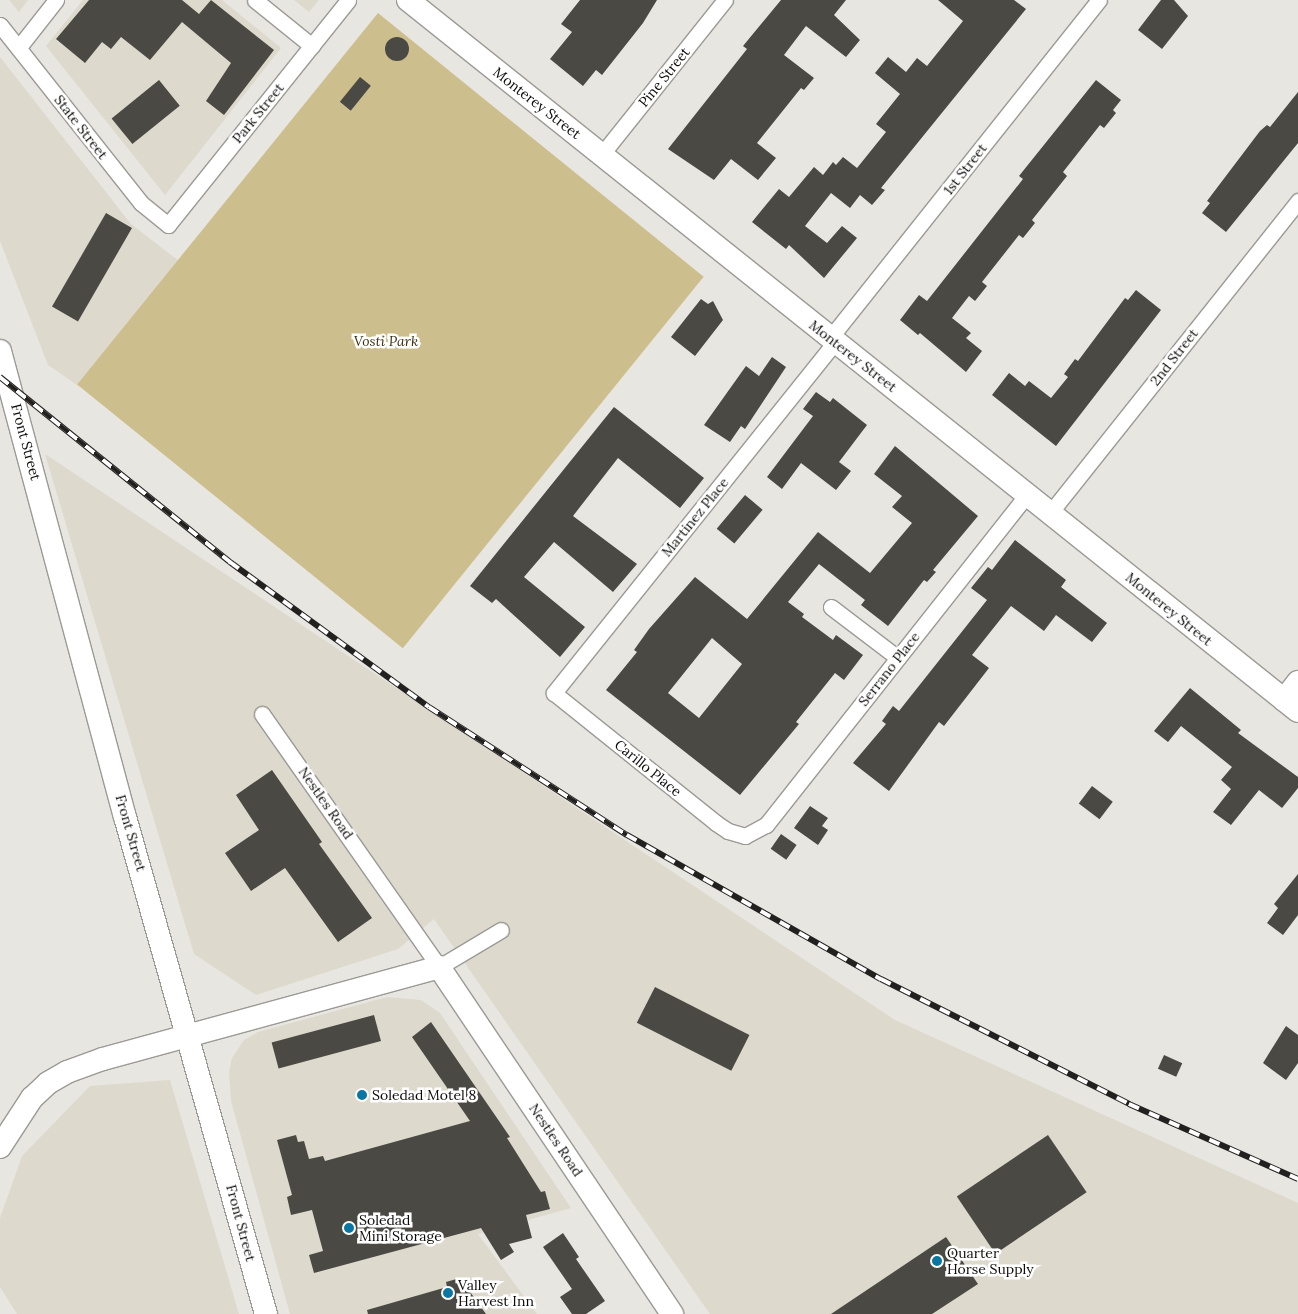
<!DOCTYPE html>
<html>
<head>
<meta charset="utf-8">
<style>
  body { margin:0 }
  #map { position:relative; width:1298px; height:1314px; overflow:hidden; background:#e8e6e1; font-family:Lora,serif }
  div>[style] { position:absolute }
  .built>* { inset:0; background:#ddd9cd }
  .green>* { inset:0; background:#cdbe8e; transform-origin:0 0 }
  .building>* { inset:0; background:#4a4944; transform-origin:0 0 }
  .round { border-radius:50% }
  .roads { filter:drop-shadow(1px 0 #9c9a95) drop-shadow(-1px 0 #9c9a95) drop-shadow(0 1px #9c9a95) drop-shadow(0 -1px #9c9a95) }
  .street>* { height:15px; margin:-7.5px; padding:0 7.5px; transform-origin:7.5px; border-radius:7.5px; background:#fff }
  .secondary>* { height:22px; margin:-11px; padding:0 11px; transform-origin:11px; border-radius:11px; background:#fff }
  .rail>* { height:5.5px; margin-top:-2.75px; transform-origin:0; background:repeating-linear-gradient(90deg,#fff 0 11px,#23211f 0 22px); box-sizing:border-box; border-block:1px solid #23211f }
  .dots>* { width:14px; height:14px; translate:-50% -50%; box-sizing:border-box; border:2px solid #fff; border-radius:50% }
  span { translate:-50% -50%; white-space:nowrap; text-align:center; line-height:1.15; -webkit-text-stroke:5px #fff; paint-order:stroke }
  .street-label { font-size:14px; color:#0c0b09 }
  .park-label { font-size:14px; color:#3b3214; font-style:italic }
  .poi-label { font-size:14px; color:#0c0b09 }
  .left { translate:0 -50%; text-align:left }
</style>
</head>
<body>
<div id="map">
  <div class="built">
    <i style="clip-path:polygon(9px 0,28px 0,19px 12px)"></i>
    <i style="clip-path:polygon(83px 0,222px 0,281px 48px,165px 195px,46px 46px)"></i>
    <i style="clip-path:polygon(294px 0,319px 0,309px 12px)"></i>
    <i style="clip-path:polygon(0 57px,131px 224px,179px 261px,80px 387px,48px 365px,0 241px)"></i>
    <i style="clip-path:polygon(45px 454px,895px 1020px,1298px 1203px,1298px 1314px,710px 1314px,434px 919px,398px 949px,256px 995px,194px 954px)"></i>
    <i style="clip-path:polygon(387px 997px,421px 1000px,440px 1013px,571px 1208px,478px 1234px,537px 1314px,290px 1314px,231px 1101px,229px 1072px,232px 1058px,244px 1040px,258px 1032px)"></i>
    <i style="clip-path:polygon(170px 1080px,239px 1314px,17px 1314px,0 1287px,0 1218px,22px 1156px,90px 1086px)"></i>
  </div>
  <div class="green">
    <i style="left:378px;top:13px;width:419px;height:478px;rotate:39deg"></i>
  </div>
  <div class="building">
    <i style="clip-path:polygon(89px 0,182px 0,199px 14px,211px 0,274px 50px,224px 115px,206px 101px,231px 63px,182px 22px,150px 60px,121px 37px,111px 49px,102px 42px,85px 63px,56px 39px)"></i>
    <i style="clip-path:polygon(580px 0,657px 0,643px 23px,602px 75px,596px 70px,583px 86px,550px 59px,572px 32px,561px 24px)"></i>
    <i style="clip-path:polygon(781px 0,846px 0,834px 15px,860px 40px,846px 57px,806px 26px,784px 55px,814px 78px,804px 90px,801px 88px,757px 143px,776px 158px,758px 180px,731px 159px,714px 180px,668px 149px,747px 49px,743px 46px)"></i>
    <i style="clip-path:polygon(938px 0,1014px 0,1026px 9px,881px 188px,885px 190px,872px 205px,860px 195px,850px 208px,831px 193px,805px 226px,827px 243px,842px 226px,857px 238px,824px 278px,789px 245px,786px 249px,752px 222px,779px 189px,789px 197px,814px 167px,823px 175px,833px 162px,836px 165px,843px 157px,857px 168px,886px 132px,876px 124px,900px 94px,875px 73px,888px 57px,906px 72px,917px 58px,927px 66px,963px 21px)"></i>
    <i style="clip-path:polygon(1161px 0,1174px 0,1188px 16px,1162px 49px,1138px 30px)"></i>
    <i class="round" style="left:385px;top:37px;width:24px;height:24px"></i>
    <i style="left:360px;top:77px;width:14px;height:32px;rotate:39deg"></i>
    <i style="left:159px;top:80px;width:33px;height:61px;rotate:51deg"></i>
    <i style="clip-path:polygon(1096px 80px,1121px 100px,1113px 110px,1116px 113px,1104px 128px,1100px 125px,1063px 172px,1067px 176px,1032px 220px,1035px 223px,1023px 238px,1019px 235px,982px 282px,987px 286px,975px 301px,969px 296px,952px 318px,971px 333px,966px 338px,982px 351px,966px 372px,920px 333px,918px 335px,900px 320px,919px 295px,927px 301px,1023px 179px,1019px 176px)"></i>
    <i style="clip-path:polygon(1298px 92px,1298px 143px,1226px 232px,1202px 213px,1210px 203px,1207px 201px,1260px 131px,1267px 125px,1270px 127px)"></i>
    <i style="left:106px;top:213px;width:30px;height:108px;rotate:30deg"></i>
    <i style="clip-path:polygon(1136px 290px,1161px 310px,1056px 446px,992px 395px,1009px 373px,1025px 386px,1029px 381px,1051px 398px,1068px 377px,1064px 374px,1075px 359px,1078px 361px,1125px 298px,1128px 300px)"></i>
    <i style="clip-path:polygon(701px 299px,708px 304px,713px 301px,723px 320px,695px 356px,671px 337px)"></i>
    <i style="clip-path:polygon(772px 357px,786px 367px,745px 429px,741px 426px,730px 442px,704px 425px,746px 366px,759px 376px)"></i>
    <i style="clip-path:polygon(816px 392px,830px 402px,833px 398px,867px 425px,839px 462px,851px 471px,836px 490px,801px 463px,782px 489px,767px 477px,813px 416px,803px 409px)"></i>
    <i style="clip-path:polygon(614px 407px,704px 478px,680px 508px,618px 458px,573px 516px,637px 564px,613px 592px,554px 542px,524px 577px,585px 627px,560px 657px,496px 599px,492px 603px,470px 586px)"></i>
    <i style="clip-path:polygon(evenodd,895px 446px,978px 516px,933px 570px,936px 572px,927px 582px,924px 580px,888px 626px,861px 605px,865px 600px,819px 564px,788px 602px,804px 614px,802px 617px,833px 640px,836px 635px,863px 655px,844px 680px,835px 673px,796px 722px,799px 724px,740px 795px,606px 690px,637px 652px,634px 650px,649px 629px,695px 577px,747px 619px,818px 532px,870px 573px,912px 523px,892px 507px,902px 496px,874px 474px,895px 446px,712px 638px,742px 664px,699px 718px,668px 693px,712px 638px)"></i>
    <i style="left:745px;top:495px;width:23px;height:44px;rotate:40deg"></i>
    <i style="clip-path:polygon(1015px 540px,1066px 580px,1061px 587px,1107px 623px,1092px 642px,1056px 615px,1044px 631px,1011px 606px,972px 655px,989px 668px,944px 726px,939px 722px,889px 791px,853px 763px,886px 724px,882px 721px,893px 706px,899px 711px,987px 600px,971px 588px,988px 567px,992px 570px)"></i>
    <i style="clip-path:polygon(1190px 688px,1241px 730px,1238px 733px,1298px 777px,1298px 788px,1282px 808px,1259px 790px,1231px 825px,1213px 812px,1231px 789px,1221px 780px,1232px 767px,1181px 726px,1168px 742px,1154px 731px)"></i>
    <i style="clip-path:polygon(272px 770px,322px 842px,319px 844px,372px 918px,338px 942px,285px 868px,251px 891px,225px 853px,259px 830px,236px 795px)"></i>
    <i style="left:1092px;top:786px;width:26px;height:22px;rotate:37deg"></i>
    <i style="clip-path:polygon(810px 806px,828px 818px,822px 826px,828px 830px,818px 845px,794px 828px)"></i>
    <i style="left:781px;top:834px;width:19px;height:18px;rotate:35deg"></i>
    <i style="clip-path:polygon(1298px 874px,1298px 915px,1283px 935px,1267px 923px,1278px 908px,1274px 904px)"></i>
    <i style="left:655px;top:987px;width:106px;height:40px;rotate:27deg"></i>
    <i style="left:374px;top:1015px;width:27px;height:106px;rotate:75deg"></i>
    <i style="clip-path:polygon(431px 1022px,510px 1137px,507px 1138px,541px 1192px,545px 1191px,550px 1209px,526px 1215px,532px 1238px,509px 1244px,514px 1252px,501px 1260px,481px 1228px,314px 1273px,309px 1255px,323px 1251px,312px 1210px,291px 1215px,287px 1197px,292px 1195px,277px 1140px,296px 1135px,298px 1142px,304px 1141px,309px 1159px,323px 1156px,325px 1161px,470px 1121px,412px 1037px)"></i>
    <i style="clip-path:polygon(1286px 1026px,1298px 1035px,1298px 1063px,1286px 1080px,1263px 1063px)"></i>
    <i style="left:1164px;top:1055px;width:20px;height:15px;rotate:24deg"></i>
    <i style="left:1048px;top:1135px;width:69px;height:110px;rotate:56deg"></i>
    <i style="clip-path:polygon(563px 1233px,579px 1257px,576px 1259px,605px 1301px,586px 1314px,572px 1314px,560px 1297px,572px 1289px,543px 1247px)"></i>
    <i style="clip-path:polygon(946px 1237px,978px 1284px,932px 1314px,831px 1314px)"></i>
    <i style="clip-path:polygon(460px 1278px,486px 1314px,368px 1314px,367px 1310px,447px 1287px,446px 1282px)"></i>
  </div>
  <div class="roads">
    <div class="street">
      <i style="left:255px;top:0;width:73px;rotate:38.9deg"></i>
      <i style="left:0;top:25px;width:227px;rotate:51.6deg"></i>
      <i style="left:141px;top:203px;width:35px;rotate:39deg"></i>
      <i style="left:168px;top:225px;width:288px;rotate:-51.3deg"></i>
      <i style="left:19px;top:47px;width:60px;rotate:-51.8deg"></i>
      <i style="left:602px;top:154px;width:197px;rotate:-51.4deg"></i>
      <i style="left:830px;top:338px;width:432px;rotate:-51.5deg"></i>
      <i style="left:835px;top:342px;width:450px;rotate:128.7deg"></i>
      <i style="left:554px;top:693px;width:208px;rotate:38.7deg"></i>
      <i style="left:716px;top:823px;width:14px;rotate:34deg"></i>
      <i style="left:728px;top:831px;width:18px;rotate:16deg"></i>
      <i style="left:745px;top:836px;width:24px;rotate:-28deg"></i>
      <i style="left:766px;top:825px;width:421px;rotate:-51.7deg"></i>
      <i style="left:1050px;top:513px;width:399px;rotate:-51.5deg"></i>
      <i style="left:831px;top:607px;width:84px;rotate:37.3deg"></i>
      <i style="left:262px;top:714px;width:309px;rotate:55deg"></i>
      <i style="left:439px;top:967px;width:72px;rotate:-30.8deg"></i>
    </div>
    <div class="secondary">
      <i style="left:408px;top:0;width:1139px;rotate:38.62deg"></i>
      <i style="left:0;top:351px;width:482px;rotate:75deg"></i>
      <i style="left:125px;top:817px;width:517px;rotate:74.16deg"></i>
      <i style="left:1284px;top:700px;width:23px;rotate:-52deg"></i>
      <i style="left:0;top:1147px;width:59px;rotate:-56.9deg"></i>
      <i style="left:32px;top:1098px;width:22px;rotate:-43deg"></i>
      <i style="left:48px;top:1083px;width:22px;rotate:-30deg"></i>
      <i style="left:67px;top:1072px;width:38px;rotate:-20deg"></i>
      <i style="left:103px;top:1059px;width:348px;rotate:-15.3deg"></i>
      <i style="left:439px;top:967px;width:418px;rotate:56.1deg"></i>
    </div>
  </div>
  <div class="rail">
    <i style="left:0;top:377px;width:295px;rotate:38.8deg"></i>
    <i style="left:230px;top:562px;width:246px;rotate:36.1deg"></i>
    <i style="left:429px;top:707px;width:236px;rotate:32.9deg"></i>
    <i style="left:627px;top:835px;width:292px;rotate:29.6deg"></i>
    <i style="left:881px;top:979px;width:278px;rotate:26.7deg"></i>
    <i style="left:1129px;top:1104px;width:185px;rotate:23.9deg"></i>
  </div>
  <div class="dots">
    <i style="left:362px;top:1095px;background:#0977a1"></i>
    <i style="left:349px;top:1228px;background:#0977a1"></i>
    <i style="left:937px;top:1261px;background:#0977a1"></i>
    <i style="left:448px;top:1293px;background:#0977a1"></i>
  </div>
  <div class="street-label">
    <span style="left:664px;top:77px;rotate:-51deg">Pine Street</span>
    <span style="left:537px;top:103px;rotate:38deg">Monterey Street</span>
    <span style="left:258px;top:113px;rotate:-51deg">Park Street</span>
    <span style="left:81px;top:127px;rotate:52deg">State Street</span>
    <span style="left:965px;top:169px;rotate:-52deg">1st Street</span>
    <span style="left:853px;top:356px;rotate:38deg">Monterey Street</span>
    <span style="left:1174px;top:357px;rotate:-52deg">2nd Street</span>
    <span style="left:26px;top:442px;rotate:75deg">Front Street</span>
    <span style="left:695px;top:517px;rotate:-51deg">Martinez Place</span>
    <span style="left:1169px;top:609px;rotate:39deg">Monterey Street</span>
    <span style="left:889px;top:669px;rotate:-52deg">Serrano Place</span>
    <span style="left:648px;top:768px;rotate:39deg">Carillo Place</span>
    <span style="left:326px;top:803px;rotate:55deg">Nestles Road</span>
    <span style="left:131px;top:833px;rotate:74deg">Front Street</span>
    <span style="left:556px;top:1140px;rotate:56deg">Nestles Road</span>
    <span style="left:241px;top:1223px;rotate:75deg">Front Street</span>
  </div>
  <div class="park-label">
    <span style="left:386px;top:341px">Vosti Park</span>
  </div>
  <div class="poi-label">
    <span class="left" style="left:372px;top:1095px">Soledad Motel 8</span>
    <span class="left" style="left:359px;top:1228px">Soledad<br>Mini Storage</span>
    <span class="left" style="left:947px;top:1261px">Quarter<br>Horse Supply</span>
    <span class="left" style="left:458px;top:1293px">Valley<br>Harvest Inn</span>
  </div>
</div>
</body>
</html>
